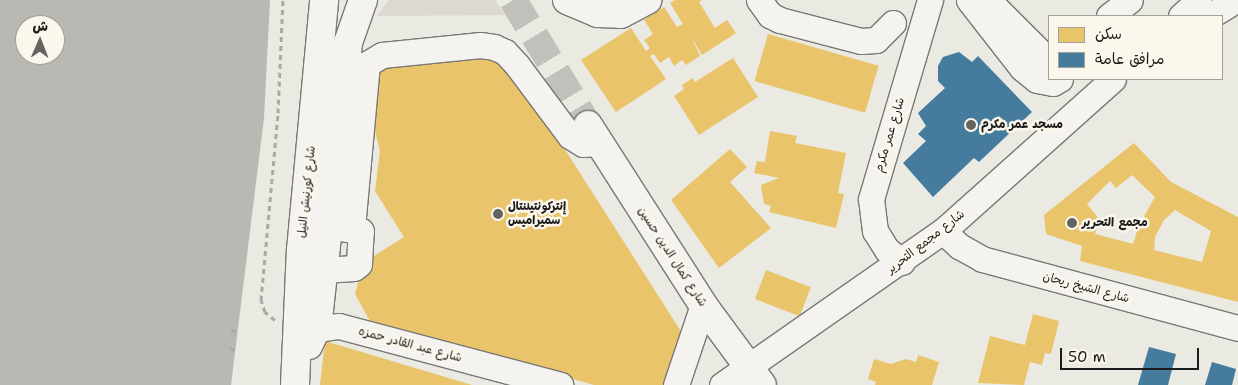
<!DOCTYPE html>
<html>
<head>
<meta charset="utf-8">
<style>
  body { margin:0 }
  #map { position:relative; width:1238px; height:385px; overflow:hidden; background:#eae9e2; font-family:"Shantell Sans","Playpen Sans Arabic",sans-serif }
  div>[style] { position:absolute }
  .green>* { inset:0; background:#dbd9d0 }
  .water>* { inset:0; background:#bab8b2 }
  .homes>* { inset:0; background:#e9c46a; transform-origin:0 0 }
  .public>* { inset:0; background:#457b9d }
  .highway-tunnel>* { height:28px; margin-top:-14px; transform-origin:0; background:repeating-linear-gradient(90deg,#c1c0ba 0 28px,transparent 0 42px) }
  .path>* { height:3px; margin-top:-1.5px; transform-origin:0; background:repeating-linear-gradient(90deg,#aaa9a6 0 5px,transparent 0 9px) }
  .roads { filter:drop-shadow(1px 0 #797875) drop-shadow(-1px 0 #797875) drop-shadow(0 1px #797875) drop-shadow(0 -1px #797875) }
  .minor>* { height:25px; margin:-12.5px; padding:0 12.5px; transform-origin:12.5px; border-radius:12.5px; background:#f4f3ef }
  .major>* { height:28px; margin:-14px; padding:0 14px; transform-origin:14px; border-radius:14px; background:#f4f3ef }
  .highway>* { height:28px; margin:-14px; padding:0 14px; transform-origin:14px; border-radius:14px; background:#f4f3ef }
  .dots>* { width:14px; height:14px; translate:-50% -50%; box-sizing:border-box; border:2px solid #fbf7ec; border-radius:50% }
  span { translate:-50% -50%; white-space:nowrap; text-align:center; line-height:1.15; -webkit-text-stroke:5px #fbf7ec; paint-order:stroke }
  .poi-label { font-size:12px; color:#1c1c1c; font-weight:700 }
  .left { translate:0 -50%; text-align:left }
  .street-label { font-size:12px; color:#1c1c1c }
  .legend { position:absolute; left:1048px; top:15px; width:175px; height:65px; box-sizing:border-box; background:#fbf7ec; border:1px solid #a29f99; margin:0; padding:6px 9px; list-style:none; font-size:15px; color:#1c1c1c }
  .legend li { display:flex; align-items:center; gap:10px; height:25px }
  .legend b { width:25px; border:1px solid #a29f99 }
  .north { position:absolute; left:15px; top:15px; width:50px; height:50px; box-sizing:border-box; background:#fbf7ec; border:1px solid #a29f99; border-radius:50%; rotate:1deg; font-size:14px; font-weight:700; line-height:20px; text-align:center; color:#1c1c1c }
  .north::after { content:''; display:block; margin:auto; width:18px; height:22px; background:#646461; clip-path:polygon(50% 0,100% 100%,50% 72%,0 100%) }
  .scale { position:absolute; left:1060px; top:348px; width:139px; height:22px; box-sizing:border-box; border:2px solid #1c1c1c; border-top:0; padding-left:6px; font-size:15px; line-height:18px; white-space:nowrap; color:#1c1c1c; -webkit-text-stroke:4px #fbf7ec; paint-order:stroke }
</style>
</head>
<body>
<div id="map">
  <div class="green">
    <i style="clip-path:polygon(389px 0,495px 0,505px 15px,377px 16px)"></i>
  </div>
  <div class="water">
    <i style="clip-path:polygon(evenodd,0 0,270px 0,264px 118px,231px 385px,0 385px,0 0,25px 25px,55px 25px,55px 55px,25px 55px,25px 25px)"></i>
  </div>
  <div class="homes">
    <i style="clip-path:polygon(675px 0,702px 0,699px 2px,715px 28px,727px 20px,736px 33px,702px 55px,692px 38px,700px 56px,686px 65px,682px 60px,674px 66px,669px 57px,660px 63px,654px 54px,650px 56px,666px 79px,616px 112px,581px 60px,631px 28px,646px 51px,650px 48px,644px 40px,653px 34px,644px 20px,664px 7px,677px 27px,683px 24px,670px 3px)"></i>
    <i style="left:768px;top:34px;width:115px;height:49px;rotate:16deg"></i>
    <i style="clip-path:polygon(489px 51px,520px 79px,682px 333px,665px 385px,594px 385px,370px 321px,355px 294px,363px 263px,404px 237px,375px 191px,380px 151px,372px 120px,377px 73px,387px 64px)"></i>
    <i style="clip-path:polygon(733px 58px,758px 97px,699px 135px,674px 96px,684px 89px,682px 85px,693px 78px,695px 82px)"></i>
    <i style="clip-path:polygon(770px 131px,797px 136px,795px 143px,846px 153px,838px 193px,844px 194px,836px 228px,769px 212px,771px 206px,764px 204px,761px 185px,779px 178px,754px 173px,757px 161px,765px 162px)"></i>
    <i style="clip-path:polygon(evenodd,1134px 143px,1171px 182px,1238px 217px,1238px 302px,1080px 261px,1082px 246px,1046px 234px,1044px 215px,1134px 143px,1132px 175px,1155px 197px,1139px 225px,1133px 244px,1095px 234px,1100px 220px,1087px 204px,1110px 181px,1116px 188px,1132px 175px,1134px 143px,1175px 210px,1211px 231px,1202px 262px,1154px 250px,1155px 237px,1164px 220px,1175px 210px)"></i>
    <i style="clip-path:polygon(730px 149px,747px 167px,730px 182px,771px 228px,719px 268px,671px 200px)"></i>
    <i style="left:766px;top:270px;width:48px;height:31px;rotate:21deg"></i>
    <i style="clip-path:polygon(1033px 314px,1059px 321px,1051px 354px,1045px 353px,1042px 365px,1030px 362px,1024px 385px,978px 383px,990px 336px,1025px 345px)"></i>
    <i style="clip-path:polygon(325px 341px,472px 385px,320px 385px)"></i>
    <i style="clip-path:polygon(918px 355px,939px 362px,932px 385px,875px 385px,876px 382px,868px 379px,874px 359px,891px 364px,906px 359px,916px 362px)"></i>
  </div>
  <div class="public">
    <i style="clip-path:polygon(959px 52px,972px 62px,978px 56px,1032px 112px,979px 162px,974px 158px,933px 197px,903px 163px,926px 141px,918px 134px,926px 126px,918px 113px,945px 88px,938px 81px,938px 66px,943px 57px)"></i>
    <i style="clip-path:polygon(1149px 347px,1176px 354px,1168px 385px,1138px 385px)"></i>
    <i style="clip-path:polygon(1212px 362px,1236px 369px,1232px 385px,1205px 385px)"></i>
  </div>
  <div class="highway-tunnel">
    <i style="left:513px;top:0;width:146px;rotate:59deg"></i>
  </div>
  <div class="path">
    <i style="left:275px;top:320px;width:13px;rotate:-141deg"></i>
    <i style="left:265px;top:312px;width:13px;rotate:-108deg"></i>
    <i style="left:261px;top:300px;width:188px;rotate:-84.8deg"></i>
    <i style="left:278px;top:113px;width:113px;rotate:-87.5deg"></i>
    <i style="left:231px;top:330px;width:6px;rotate:18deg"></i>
    <i style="left:230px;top:348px;width:5px;rotate:22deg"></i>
  </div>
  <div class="roads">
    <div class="minor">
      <i style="left:759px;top:0;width:19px;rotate:54deg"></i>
      <i style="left:770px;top:15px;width:11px;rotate:27deg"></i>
      <i style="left:780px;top:20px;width:84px;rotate:14.5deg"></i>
      <i style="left:861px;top:41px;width:15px;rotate:-4deg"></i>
      <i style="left:876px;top:40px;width:24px;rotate:-45deg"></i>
      <i style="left:969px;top:0;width:86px;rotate:52.1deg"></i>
      <i style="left:1022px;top:68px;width:19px;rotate:39deg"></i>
      <i style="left:1037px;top:80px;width:16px;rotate:11deg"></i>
      <i style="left:1053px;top:83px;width:8px;rotate:-30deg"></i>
      <i style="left:988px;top:0;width:86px;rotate:45deg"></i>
      <i style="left:1109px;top:16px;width:26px;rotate:-37deg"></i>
      <i style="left:1181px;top:16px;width:24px;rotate:-42deg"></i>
      <i style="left:1210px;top:16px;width:31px;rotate:-32deg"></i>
      <i style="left:352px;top:228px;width:165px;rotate:-84.8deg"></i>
      <i style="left:367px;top:64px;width:17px;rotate:-31deg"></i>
      <i style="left:382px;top:55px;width:99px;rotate:-5.8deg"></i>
      <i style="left:480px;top:45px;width:14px;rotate:8deg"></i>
      <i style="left:494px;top:47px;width:12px;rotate:24deg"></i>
      <i style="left:505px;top:52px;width:18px;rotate:47deg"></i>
      <i style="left:517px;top:65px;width:89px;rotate:53.3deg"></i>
      <i style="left:570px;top:136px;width:15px;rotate:32deg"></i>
      <i style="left:583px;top:144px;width:15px;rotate:-4deg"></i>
      <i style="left:943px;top:231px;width:22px;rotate:43deg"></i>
      <i style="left:959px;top:246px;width:26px;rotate:29deg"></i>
      <i style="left:982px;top:259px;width:265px;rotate:15.1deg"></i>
      <i style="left:902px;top:262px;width:19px;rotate:-141deg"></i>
      <i style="left:887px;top:250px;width:22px;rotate:-122deg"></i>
      <i style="left:875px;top:231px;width:32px;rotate:-97deg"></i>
      <i style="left:871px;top:199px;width:208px;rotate:-73.5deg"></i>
      <i style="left:324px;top:270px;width:30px;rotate:-4deg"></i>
      <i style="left:354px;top:268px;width:6px;rotate:-39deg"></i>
      <i style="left:359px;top:264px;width:33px;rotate:-87deg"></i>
      <i style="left:361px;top:231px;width:21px;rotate:-172deg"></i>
      <i style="left:309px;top:346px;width:19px;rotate:-65deg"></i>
      <i style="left:317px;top:329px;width:22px;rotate:-8deg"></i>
      <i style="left:339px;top:326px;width:229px;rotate:14.9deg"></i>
      <i style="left:676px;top:385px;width:84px;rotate:-71.4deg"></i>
      <i style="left:722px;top:385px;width:269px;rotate:-34.9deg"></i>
      <i style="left:943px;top:231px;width:228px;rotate:-41.8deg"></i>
    </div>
    <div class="major">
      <i style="left:317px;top:329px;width:288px;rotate:-83.8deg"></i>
      <i style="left:348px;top:43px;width:46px;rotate:-70.8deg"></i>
    </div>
    <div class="highway">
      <i style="left:567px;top:0;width:33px;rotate:23deg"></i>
      <i style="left:597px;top:13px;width:24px;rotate:2deg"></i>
      <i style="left:621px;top:14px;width:30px;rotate:-28deg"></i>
      <i style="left:588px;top:125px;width:214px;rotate:57.4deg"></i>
      <i style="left:703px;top:305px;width:99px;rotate:53.6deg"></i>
      <i style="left:295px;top:385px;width:135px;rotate:-87.5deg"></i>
      <i style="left:301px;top:250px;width:251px;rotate:-84.7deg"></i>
    </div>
  </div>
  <div class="dots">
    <i style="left:971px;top:125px;background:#646461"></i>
    <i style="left:498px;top:214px;background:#646461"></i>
    <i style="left:1072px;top:223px;background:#646461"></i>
  </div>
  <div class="poi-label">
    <span class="left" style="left:981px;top:125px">مسجد عمر مكرم</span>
    <span class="left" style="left:508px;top:214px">إنتركونتيننتال<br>سميراميس</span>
    <span class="left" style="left:1082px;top:223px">مجمع التحرير</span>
  </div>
  <div class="street-label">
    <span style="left:890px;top:135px;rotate:-73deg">شارع عمر مكرم</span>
    <span style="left:307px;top:192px;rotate:-84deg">شارع كورنيش النيل</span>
    <span style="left:926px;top:242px;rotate:-38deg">شارع مجمع التحرير</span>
    <span style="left:672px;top:257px;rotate:57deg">شارع كمال الدين حسين</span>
    <span style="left:1086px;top:288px;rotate:15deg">شارع الشيخ ريحان</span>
    <span style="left:410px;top:345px;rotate:15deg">شارع عبد القادر حمزه</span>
  </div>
  <ul class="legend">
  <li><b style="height:14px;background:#e9c46a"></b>سكن</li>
  <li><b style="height:14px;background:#457b9d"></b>مرافق عامة</li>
  </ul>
  <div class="north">ش</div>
  <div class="scale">50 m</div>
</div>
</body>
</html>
